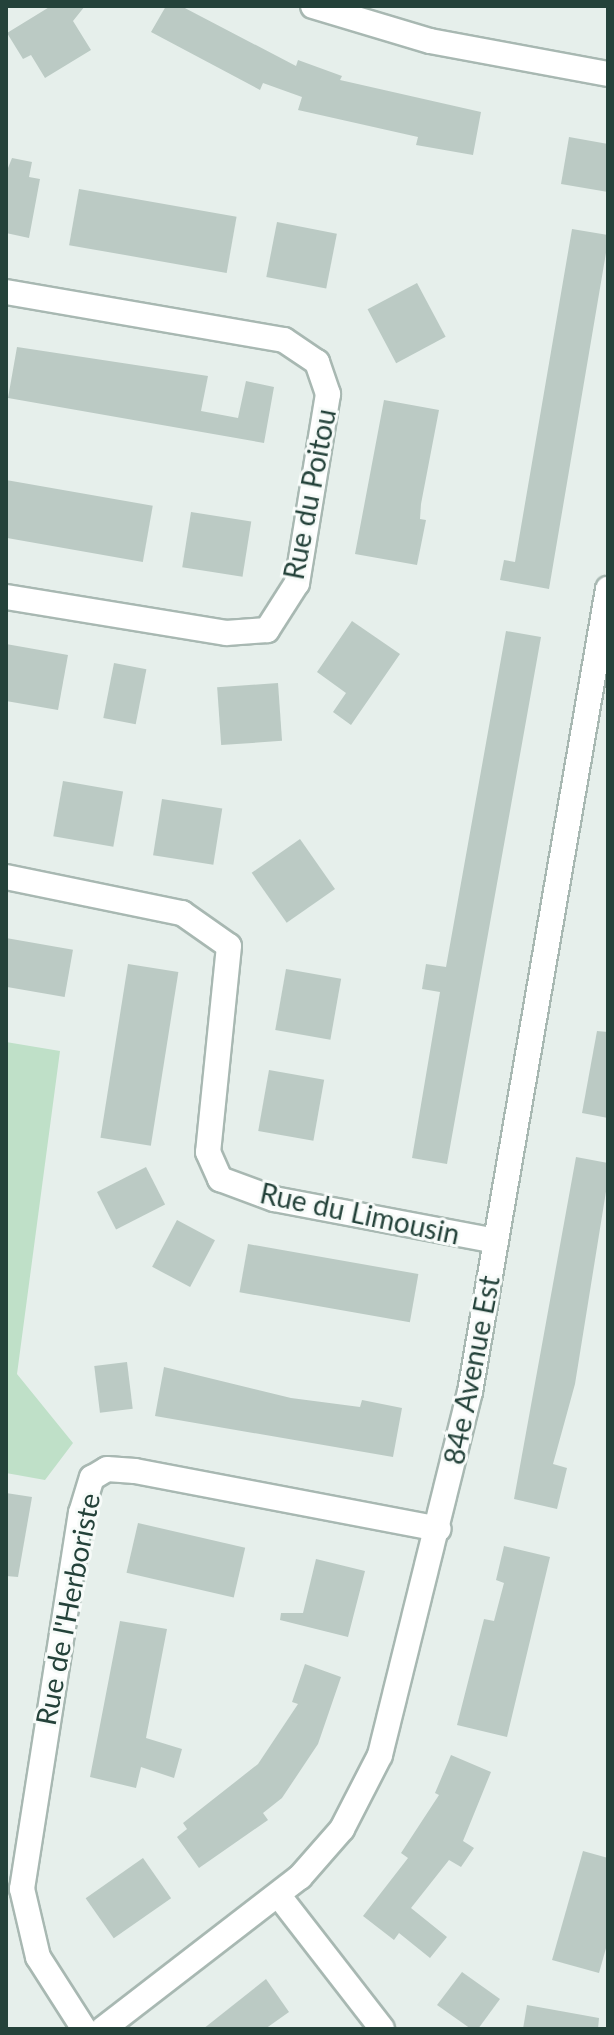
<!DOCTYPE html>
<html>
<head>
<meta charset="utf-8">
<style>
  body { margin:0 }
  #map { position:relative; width:614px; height:2035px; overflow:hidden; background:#e6efeb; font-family:Lato,sans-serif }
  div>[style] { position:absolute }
  .green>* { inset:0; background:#bfe0c8 }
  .building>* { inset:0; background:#bbcac4; transform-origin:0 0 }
  .roads { filter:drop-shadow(2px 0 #a8b8b2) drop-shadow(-2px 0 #a8b8b2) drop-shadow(0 2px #a8b8b2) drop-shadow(0 -2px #a8b8b2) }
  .street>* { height:24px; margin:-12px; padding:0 12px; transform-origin:12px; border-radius:12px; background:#fff }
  span { translate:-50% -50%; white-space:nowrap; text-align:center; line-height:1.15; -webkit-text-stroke:6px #f7fbf9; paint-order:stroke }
  .street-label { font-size:28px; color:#24423a }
  .frame { position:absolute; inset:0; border:8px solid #24423a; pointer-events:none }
</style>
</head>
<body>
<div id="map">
  <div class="green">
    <i style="clip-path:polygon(6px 1042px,60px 1051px,17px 1374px,73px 1443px,45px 1480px,6px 1473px)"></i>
  </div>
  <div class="building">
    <i style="clip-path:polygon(51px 6px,85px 6px,73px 21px,91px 50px,45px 78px,31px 55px,23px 59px,7px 33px)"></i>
    <i style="clip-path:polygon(166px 6px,181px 6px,296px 66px,298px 60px,342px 76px,340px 80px,481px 112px,473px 155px,416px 145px,418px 137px,298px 110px,302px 97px,263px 83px,260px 90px,151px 32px)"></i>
    <i style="clip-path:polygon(569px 137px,608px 144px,608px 192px,561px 184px)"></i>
    <i style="clip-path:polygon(12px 158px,32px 162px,29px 177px,40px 179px,29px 238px,6px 233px,6px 173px)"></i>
    <i style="left:79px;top:189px;width:160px;height:57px;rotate:10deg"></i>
    <i style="left:277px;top:222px;width:61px;height:56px;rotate:11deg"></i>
    <i style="clip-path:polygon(572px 229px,608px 235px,608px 241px,549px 589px,500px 580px,504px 560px,515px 562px)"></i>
    <i style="left:417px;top:283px;width:61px;height:56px;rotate:62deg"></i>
    <i style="clip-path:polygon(17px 347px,208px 376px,201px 411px,238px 418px,246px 381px,274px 387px,264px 443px,8px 398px)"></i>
    <i style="clip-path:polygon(384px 400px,439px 410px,421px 504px,420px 519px,426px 520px,417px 565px,355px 554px)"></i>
    <i style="left:6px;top:480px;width:149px;height:57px;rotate:10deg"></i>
    <i style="left:191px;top:512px;width:61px;height:56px;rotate:9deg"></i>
    <i style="clip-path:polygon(352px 621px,400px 654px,351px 725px,333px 712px,346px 693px,317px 672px)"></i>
    <i style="clip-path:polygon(506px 631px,541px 637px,447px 1164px,412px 1158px,440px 992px,422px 989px,426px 964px,446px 967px)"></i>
    <i style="clip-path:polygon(6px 644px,68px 655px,58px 710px,6px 701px)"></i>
    <i style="left:114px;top:663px;width:33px;height:56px;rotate:11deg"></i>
    <i style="left:278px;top:683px;width:58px;height:61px;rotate:86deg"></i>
    <i style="left:63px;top:781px;width:61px;height:56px;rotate:10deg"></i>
    <i style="left:162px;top:799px;width:61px;height:57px;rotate:9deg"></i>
    <i style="left:300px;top:839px;width:61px;height:59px;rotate:55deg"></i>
    <i style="left:6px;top:938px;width:68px;height:48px;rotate:10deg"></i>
    <i style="left:128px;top:964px;width:51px;height:176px;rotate:9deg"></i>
    <i style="left:286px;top:969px;width:56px;height:62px;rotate:10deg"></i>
    <i style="clip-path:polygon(597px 1031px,608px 1032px,608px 1118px,582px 1113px)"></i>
    <i style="left:269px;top:1070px;width:56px;height:62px;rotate:10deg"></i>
    <i style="clip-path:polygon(576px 1157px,608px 1163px,608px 1179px,575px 1384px,553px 1464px,567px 1468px,557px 1509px,514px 1499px)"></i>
    <i style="left:146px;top:1167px;width:42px;height:55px;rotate:63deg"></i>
    <i style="left:177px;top:1220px;width:43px;height:53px;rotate:28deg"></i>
    <i style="left:248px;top:1244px;width:173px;height:49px;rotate:10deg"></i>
    <i style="left:127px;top:1362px;width:47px;height:33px;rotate:83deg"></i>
    <i style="clip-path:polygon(164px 1367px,291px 1398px,360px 1407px,362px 1400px,402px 1408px,393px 1457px,155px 1416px)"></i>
    <i style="clip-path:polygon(6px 1493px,32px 1497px,18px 1577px,6px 1576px)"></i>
    <i style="left:138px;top:1523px;width:110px;height:51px;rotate:13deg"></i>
    <i style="clip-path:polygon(504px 1546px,550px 1557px,507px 1737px,457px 1725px,484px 1619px,494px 1621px,504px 1583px,496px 1580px)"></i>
    <i style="clip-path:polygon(316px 1559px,365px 1571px,348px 1637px,280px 1620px,281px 1613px,303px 1613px)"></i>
    <i style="clip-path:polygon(120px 1621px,167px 1629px,146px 1738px,182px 1749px,174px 1778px,141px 1767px,136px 1788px,90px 1777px)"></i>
    <i style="clip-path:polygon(305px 1664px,341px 1677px,318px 1744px,282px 1798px,263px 1813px,268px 1820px,199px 1868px,177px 1837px,187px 1829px,183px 1823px,258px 1764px,298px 1704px,292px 1702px)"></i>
    <i style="clip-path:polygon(451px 1755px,491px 1772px,463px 1841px,474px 1848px,461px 1867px,449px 1860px,411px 1908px,447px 1937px,430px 1958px,399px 1933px,394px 1940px,363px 1916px,408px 1858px,401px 1853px,439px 1795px,435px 1793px)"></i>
    <i style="clip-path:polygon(583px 1851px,608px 1858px,608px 1941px,599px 1973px,552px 1960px)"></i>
    <i style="left:143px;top:1858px;width:49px;height:70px;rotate:55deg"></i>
    <i style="clip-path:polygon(462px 1972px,500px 1999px,478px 2029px,471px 2029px,437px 2005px)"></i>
    <i style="clip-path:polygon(266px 1979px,289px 2012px,265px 2029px,203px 2029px)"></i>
    <i style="clip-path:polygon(527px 2005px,599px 2018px,598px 2029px,523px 2029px)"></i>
  </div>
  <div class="roads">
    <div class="street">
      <i style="left:313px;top:6px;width:122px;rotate:16.7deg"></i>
      <i style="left:430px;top:41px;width:181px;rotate:10.5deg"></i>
      <i style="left:6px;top:292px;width:282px;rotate:9.8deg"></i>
      <i style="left:284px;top:340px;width:40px;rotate:34deg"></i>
      <i style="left:317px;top:362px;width:34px;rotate:71deg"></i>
      <i style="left:328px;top:394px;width:192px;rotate:99.3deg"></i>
      <i style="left:297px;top:583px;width:56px;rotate:122.6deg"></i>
      <i style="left:267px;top:630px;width:41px;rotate:175.8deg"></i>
      <i style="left:226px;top:633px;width:223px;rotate:-170.7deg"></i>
      <i style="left:6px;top:877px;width:180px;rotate:11.6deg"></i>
      <i style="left:182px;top:913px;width:57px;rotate:35.1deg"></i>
      <i style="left:229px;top:946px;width:207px;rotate:95.8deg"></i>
      <i style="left:208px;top:1152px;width:30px;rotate:66deg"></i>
      <i style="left:220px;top:1179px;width:58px;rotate:20.3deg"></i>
      <i style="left:274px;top:1199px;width:226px;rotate:10.7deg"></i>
      <i style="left:279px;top:1896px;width:168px;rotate:52.2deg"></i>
      <i style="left:84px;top:2029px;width:85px;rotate:-122.6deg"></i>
      <i style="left:38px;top:1957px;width:70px;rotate:-103.2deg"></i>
      <i style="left:22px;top:1889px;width:381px;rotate:-81.1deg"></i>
      <i style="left:81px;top:1513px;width:37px;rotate:-73deg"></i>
      <i style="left:92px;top:1478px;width:17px;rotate:-31deg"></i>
      <i style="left:107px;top:1469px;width:28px;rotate:4deg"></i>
      <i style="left:135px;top:1471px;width:309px;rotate:10.8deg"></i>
      <i style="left:103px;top:2029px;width:249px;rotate:-37.7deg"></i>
      <i style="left:300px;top:1877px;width:64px;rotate:-48.8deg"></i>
      <i style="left:342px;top:1829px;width:83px;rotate:-62.8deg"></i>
      <i style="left:380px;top:1755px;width:374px;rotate:-76.1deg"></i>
      <i style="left:470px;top:1392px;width:815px;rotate:-80.25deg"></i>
    </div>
  </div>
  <div class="street-label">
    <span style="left:309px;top:494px;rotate:-79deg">Rue du Poitou</span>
    <span style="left:360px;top:1213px;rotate:12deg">Rue du Limousin</span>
    <span style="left:471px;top:1370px;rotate:-79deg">84e Avenue Est</span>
    <span style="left:67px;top:1609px;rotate:-79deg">Rue de l'Herboriste</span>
  </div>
  <div class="frame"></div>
</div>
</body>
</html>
